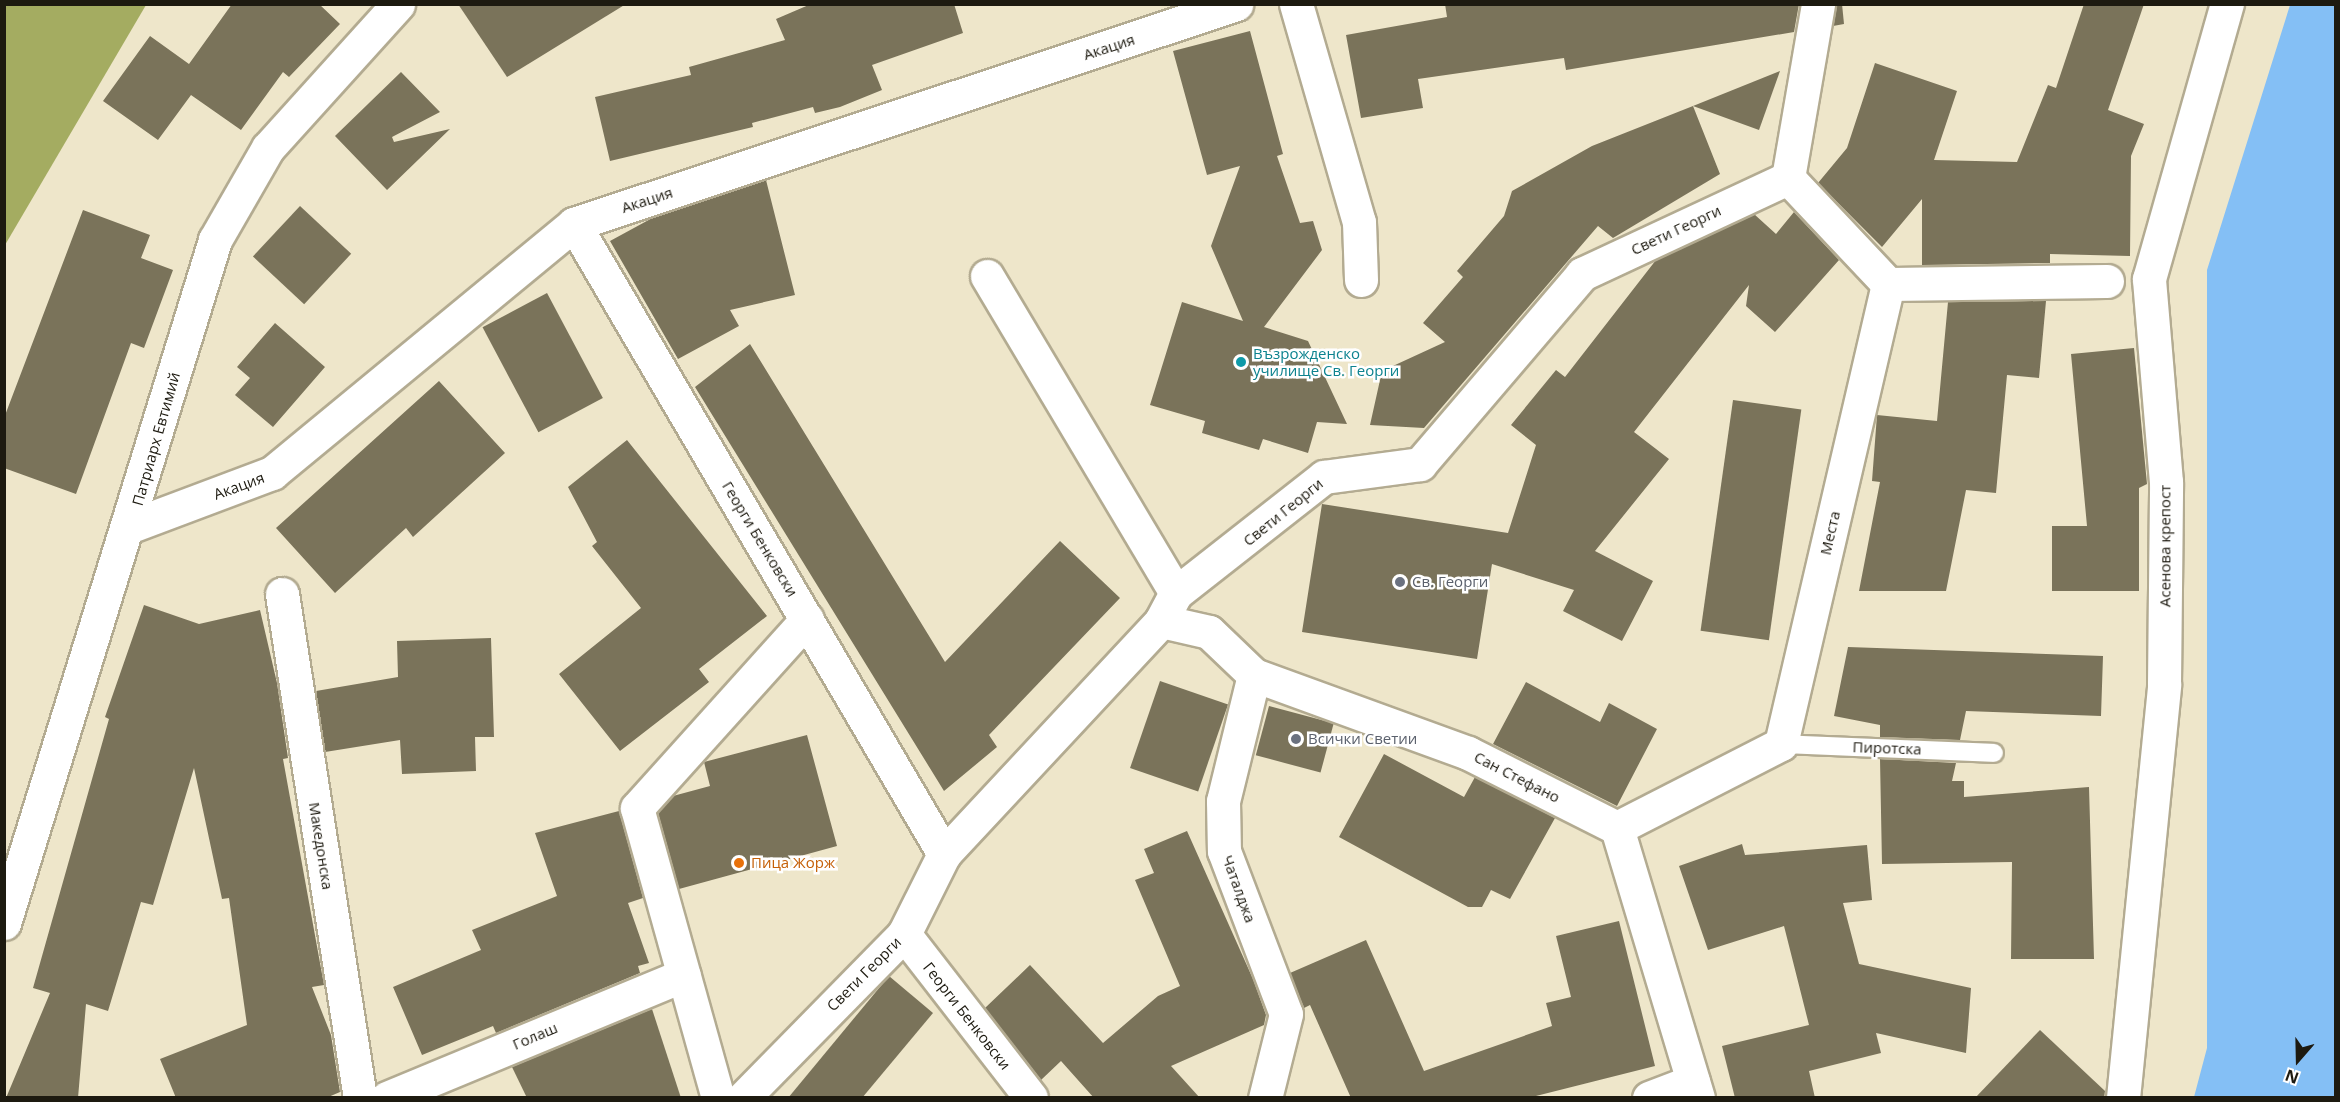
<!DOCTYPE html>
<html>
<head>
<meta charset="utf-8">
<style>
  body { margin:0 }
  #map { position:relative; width:2340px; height:1102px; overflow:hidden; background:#eee6ca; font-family:"Open Sans",sans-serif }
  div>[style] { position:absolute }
  .forest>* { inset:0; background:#a4ac61 }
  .water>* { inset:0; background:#84bff5 }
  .building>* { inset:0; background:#7a735a; transform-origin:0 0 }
  .roads { filter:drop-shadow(2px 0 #b3ab91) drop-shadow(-2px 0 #b3ab91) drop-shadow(0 2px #b3ab91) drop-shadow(0 -2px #b3ab91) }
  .lane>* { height:18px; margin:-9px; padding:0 9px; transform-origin:9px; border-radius:9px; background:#fff }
  .street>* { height:33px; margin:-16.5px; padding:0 16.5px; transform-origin:16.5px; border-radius:16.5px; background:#fff }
  .dots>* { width:16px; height:16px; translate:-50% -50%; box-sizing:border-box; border:3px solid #fff; border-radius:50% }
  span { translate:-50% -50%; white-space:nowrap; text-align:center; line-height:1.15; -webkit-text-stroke:5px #fff; paint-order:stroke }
  .street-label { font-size:15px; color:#1d1a10 }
  .culture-label { font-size:15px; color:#0d838f }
  .left { translate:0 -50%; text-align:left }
  .worship-label { font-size:15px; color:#5b616d }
  .food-label { font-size:15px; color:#c56008 }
  .frame { position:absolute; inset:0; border:6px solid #1d1a10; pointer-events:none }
  .north { position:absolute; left:2268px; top:1030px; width:60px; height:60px; -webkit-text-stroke:4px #fff; paint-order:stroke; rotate:200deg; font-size:16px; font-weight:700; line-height:24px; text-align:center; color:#1d1a10 }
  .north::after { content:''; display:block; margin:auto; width:21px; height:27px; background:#1d1a10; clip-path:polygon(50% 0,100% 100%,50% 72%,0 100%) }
</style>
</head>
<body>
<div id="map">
  <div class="forest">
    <i style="clip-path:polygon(5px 4px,146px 5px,5px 245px,4px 5px)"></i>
  </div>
  <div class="water">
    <i style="clip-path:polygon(2290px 5px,2336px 5px,2335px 1097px,2194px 1097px,2207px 1048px,2207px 270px)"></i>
  </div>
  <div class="building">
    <i style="clip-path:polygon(232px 4px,319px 4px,340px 24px,289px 77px,283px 72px,241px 130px,191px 95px,158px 140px,103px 101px,150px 36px,189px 64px)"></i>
    <i style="clip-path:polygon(458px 4px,626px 4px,507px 77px)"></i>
    <i style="clip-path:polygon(811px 4px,954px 4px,963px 33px,872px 65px,882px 90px,840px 107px,815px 113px,813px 107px,752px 123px,753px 127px,610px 161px,595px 97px,691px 75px,689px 67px,785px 40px,776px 19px)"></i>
    <i style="clip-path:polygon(1445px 4px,1799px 4px,1794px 32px,1566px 70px,1564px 58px,1418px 79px,1423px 108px,1361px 118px,1346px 35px,1447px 17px)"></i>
    <i style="clip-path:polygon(1836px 4px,1842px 4px,1844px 24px,1833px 26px)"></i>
    <i style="clip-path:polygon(2084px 4px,2144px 4px,2108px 110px,2144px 124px,2131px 156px,2130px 256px,2050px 254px,2050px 263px,1922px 265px,1922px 199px,1882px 247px,1818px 183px,1847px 148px,1875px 63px,1957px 91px,1934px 160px,2017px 162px,2048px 85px,2056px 88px)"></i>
    <i style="clip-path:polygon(1250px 31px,1283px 154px,1277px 156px,1300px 223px,1313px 221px,1322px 250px,1264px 327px,1308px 341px,1347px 424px,1317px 422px,1308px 453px,1263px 439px,1259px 450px,1202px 433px,1205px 421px,1150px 405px,1182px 302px,1243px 321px,1211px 246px,1240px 166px,1207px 175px,1173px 51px)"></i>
    <i style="clip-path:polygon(1780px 71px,1759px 130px,1693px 106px)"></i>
    <i style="clip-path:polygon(401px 72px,440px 112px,392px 137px,394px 142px,450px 129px,387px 190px,335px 136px)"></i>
    <i style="clip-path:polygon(1693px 106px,1720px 174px,1613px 238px,1598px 226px,1424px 428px,1370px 425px,1382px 371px,1445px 342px,1423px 323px,1463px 277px,1457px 271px,1504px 216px,1512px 191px,1592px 146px)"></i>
    <i style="clip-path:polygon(766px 180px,795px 295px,730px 310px,739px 326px,678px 359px,610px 241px,656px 216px)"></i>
    <i style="left:300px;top:206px;width:70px;height:69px;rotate:43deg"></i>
    <i style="clip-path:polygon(83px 210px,150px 235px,141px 258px,173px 270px,144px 348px,131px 343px,76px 494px,4px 468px,4px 418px)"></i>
    <i style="clip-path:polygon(1794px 212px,1839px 260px,1775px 332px,1746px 306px,1749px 285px,1634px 432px,1669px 459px,1595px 551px,1653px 581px,1622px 641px,1563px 611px,1574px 590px,1492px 564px,1477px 659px,1302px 632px,1322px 504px,1508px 533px,1536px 445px,1511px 425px,1556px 370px,1565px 377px,1656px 260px,1754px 214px,1776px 234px)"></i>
    <i style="left:547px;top:293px;width:119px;height:73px;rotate:62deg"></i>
    <i style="clip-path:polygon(2046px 301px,2039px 378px,2007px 375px,1996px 493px,1966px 490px,1946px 591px,1859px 591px,1880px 482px,1872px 481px,1877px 415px,1937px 421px,1948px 302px)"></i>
    <i style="clip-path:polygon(275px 323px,325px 367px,273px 427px,235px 395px,250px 378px,237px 367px)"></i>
    <i style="clip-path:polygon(750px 344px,945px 662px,1060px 541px,1120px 598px,989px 735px,997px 747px,944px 791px,695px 387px)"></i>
    <i style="clip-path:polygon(2134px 348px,2147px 484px,2139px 488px,2139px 591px,2052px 591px,2052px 526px,2087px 526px,2071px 354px)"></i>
    <i style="clip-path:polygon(439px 381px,505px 453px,413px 537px,406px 528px,335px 593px,276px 528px)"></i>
    <i style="left:1733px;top:400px;width:69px;height:233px;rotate:8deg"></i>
    <i style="clip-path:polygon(627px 440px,767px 616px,699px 669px,709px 682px,620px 751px,559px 674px,641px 608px,592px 546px,597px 542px,568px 487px)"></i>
    <i style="clip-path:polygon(144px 605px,199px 624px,260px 610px,277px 683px,288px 758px,283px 759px,324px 985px,312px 987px,331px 1035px,340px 1092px,326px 1098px,176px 1098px,160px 1059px,247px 1025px,229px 898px,222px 899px,194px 768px,153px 905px,141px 902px,108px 1011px,86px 1004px,78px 1098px,6px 1098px,50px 993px,33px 988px,109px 719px,105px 717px)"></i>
    <i style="clip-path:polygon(491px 638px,494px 737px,475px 737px,476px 771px,402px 774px,400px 740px,325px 752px,316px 691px,398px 677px,397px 641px)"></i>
    <i style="clip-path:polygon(1848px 647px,2103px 656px,2101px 716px,1966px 711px,1960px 740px,1880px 737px,1880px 725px,1834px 716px)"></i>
    <i style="left:1160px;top:681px;width:72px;height:92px;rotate:19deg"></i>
    <i style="clip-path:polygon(1526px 682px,1600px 722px,1609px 703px,1657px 729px,1617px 806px,1493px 744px)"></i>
    <i style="left:1269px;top:706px;width:67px;height:51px;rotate:15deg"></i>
    <i style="clip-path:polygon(807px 735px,837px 846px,679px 889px,658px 813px,673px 796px,710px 786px,704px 762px)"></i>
    <i style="clip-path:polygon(1384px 754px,1464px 797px,1475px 777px,1555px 818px,1510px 899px,1491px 890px,1482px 907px,1468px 907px,1339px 837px)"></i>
    <i style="clip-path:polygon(1880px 759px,1956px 763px,1952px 781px,1964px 781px,1964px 797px,2089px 787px,2094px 959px,2011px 959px,2012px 862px,1882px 864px)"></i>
    <i style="clip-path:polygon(619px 811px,643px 898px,628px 903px,649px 963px,638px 966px,640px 973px,496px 1033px,493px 1026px,422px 1055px,393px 987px,481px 950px,472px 930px,557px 896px,535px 833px)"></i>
    <i style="clip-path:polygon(1187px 831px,1253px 979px,1266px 1015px,1264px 1025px,1171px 1066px,1200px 1098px,1094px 1098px,1061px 1061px,1041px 1080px,985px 1008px,1030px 965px,1103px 1043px,1158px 996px,1180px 986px,1135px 880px,1154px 873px,1144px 849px)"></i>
    <i style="clip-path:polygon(1742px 844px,1745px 855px,1867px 845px,1872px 900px,1843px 903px,1859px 964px,1971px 988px,1966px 1053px,1876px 1033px,1881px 1053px,1809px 1071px,1815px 1098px,1735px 1098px,1722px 1046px,1809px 1025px,1784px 926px,1708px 950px,1679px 866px)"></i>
    <i style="clip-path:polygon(1619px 921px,1655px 1066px,1528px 1098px,1351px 1098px,1310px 1005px,1304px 1008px,1290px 973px,1366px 940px,1424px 1071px,1552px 1026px,1546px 1003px,1571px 997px,1556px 936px)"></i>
    <i style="clip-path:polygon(889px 976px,933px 1013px,862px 1098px,788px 1098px)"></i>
    <i style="clip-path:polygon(652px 1009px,681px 1098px,527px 1098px,512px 1067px)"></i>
    <i style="clip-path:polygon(2040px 1030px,2105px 1091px,2104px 1098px,1975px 1098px)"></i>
  </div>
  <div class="roads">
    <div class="lane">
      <i style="left:1781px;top:744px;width:213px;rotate:2.4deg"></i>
    </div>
    <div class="street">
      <i style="left:1296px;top:4px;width:227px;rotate:73.9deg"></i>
      <i style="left:1359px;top:222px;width:58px;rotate:88deg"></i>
      <i style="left:574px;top:224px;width:731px;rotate:59.57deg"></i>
      <i style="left:987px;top:276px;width:369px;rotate:59.2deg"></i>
      <i style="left:1888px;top:284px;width:219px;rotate:-0.8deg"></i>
      <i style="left:131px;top:526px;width:151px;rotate:-20.6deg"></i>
      <i style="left:272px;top:473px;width:391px;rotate:-39.5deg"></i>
      <i style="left:574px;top:224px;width:698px;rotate:-18.38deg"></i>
      <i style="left:282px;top:594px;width:510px;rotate:81.2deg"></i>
      <i style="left:1161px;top:621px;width:49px;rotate:12.9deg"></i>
      <i style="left:1209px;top:632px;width:62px;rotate:43.7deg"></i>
      <i style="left:1254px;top:675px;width:228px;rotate:20deg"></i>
      <i style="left:1468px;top:753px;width:167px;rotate:26.7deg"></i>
      <i style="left:1617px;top:828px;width:282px;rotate:73.3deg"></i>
      <i style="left:1254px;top:675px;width:130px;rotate:103.8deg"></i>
      <i style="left:1223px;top:801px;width:50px;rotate:88.9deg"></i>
      <i style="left:1224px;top:851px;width:174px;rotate:69.2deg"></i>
      <i style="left:1286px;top:1014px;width:87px;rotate:104deg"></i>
      <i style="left:1617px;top:828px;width:184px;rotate:-27.1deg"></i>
      <i style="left:1781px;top:744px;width:472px;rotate:-76.9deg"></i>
      <i style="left:1888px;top:284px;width:146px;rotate:-133.3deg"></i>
      <i style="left:4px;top:923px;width:715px;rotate:-72.83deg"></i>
      <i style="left:215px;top:240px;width:106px;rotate:-60.1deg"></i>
      <i style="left:268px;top:148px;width:194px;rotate:-47.9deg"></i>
      <i style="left:904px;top:934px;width:207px;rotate:52.2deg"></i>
      <i style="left:387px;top:1098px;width:321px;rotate:-22.5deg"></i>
      <i style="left:718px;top:1098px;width:301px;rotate:-105.6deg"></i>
      <i style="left:637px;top:808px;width:254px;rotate:-48deg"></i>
      <i style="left:743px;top:1098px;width:230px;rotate:-45.5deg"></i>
      <i style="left:904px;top:934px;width:89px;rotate:-63.4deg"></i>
      <i style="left:944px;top:854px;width:318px;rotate:-47deg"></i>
      <i style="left:1161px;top:621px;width:32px;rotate:-62deg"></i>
      <i style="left:1176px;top:593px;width:188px;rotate:-38.1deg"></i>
      <i style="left:1324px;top:477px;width:97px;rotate:-7.7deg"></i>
      <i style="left:1420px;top:464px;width:250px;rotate:-49.5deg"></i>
      <i style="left:1582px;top:274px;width:227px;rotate:-25deg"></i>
      <i style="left:1788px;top:178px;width:177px;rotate:-80.2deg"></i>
      <i style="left:1649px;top:1098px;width:47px;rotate:-21.1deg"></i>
      <i style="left:2123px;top:1098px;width:416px;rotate:-84.3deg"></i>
      <i style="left:2164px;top:684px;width:202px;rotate:-89.4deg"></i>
      <i style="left:2166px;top:482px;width:204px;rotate:-94.8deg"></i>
      <i style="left:2149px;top:279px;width:286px;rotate:-74.2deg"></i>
    </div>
  </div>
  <div class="dots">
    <i style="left:1241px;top:362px;background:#0f9aa8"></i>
    <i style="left:1400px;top:582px;background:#6b7280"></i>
    <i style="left:1296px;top:739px;background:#6b7280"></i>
    <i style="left:739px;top:863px;background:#e8710a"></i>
  </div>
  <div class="street-label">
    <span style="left:1109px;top:47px;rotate:-18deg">Акация</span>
    <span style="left:647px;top:200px;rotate:-18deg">Акация</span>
    <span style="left:1676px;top:230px;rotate:-25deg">Свети Георги</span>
    <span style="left:156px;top:439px;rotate:-74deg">Патриарх Евтимий</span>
    <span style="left:239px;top:486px;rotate:-20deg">Акация</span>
    <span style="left:1283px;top:512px;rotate:-39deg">Свети Георги</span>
    <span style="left:1830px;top:533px;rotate:-77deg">Места</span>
    <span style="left:760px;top:539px;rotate:59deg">Георги Бенковски</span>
    <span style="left:2165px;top:546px;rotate:-90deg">Асенова крепост</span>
    <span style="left:1887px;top:748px;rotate:2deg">Пиротска</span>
    <span style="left:1517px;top:777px;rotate:27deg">Сан Стефано</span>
    <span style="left:321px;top:846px;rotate:81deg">Македонска</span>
    <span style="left:1239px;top:889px;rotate:70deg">Чаталджа</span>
    <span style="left:864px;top:974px;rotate:-45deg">Свети Георги</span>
    <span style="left:967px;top:1016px;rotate:52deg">Георги Бенковски</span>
    <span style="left:535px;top:1036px;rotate:-23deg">Голаш</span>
  </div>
  <div class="culture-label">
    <span class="left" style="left:1253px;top:362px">Възрожденско<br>училище Св. Георги</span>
  </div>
  <div class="worship-label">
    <span class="left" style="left:1412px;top:582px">Св. Георги</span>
    <span class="left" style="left:1308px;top:739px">Всички Светии</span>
  </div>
  <div class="food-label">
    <span class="left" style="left:751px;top:863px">Пица Жорж</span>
  </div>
  <div class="frame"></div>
  <div class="north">N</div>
</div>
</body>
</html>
